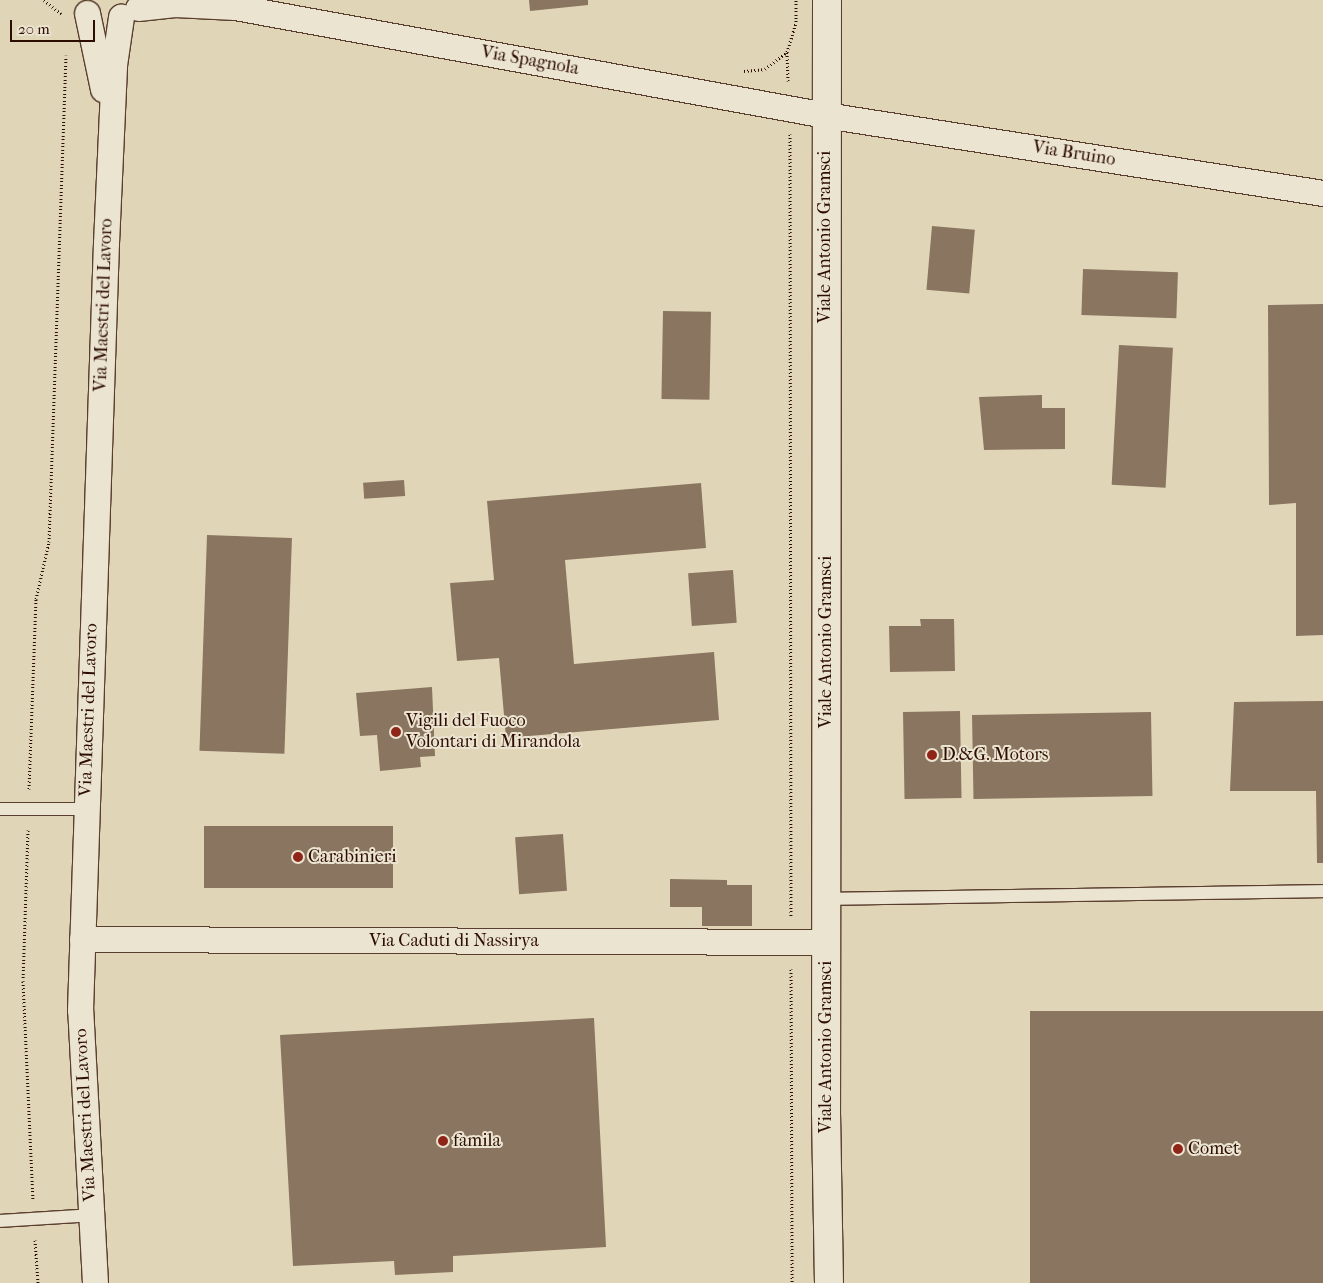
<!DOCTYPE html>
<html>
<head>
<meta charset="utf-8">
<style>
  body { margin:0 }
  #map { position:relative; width:1323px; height:1283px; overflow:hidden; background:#e0d6b7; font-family:"IM FELL French Canon",serif }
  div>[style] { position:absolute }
  .building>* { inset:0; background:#8a7560; transform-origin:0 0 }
  .path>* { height:3px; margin-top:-1.5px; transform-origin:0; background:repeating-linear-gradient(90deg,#2d0c01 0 1px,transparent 0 3.5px) }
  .roads { filter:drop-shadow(1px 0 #5a3e2e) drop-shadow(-1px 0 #5a3e2e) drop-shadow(0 1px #5a3e2e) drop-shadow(0 -1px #5a3e2e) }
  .service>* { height:12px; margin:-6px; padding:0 6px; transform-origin:6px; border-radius:6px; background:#ebe4d0 }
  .minor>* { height:25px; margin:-12.5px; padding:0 12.5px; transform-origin:12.5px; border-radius:12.5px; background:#ebe4d0 }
  .tertiary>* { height:28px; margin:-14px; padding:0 14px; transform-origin:14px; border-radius:14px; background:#ebe4d0 }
  .dots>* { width:14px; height:14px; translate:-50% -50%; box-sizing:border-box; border:2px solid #ebe4d0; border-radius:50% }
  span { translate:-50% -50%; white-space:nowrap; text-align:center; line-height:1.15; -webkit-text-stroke:4px #ebe4d0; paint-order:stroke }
  .street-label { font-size:18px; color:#2d0c01 }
  .poi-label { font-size:18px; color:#2d0c01 }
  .left { translate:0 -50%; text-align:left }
  .scale { position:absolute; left:10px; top:20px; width:85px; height:22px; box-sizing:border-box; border:2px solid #2d0c01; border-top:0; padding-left:6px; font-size:15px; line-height:18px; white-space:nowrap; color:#2d0c01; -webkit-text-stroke:4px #ebe4d0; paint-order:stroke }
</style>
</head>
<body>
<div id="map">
  <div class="building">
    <i style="clip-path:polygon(529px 0,588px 0,588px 5px,530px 11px)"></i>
    <i style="left:932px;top:226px;width:43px;height:64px;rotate:5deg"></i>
    <i style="left:1083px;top:269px;width:95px;height:46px;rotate:2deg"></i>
    <i style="clip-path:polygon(1323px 304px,1323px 635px,1296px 636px,1296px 503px,1269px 505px,1268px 305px)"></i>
    <i style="left:663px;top:311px;width:48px;height:88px;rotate:1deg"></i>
    <i style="left:1119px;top:345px;width:54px;height:140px;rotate:3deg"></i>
    <i style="clip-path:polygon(1042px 395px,1042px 408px,1065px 408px,1065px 449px,984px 450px,979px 397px)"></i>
    <i style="left:404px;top:480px;width:16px;height:41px;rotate:86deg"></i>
    <i style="clip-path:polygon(701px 483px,706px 548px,565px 560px,574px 664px,714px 652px,719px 720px,506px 738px,499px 658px,457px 661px,450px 583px,494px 580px,487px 501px)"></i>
    <i style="left:207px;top:535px;width:85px;height:216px;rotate:2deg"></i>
    <i style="left:733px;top:570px;width:53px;height:45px;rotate:86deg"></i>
    <i style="clip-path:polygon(920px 619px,954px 619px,955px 671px,890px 672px,889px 626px,921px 626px)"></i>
    <i style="clip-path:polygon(432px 687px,435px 756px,420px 757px,421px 767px,380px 771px,377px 735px,360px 736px,356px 693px)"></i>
    <i style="clip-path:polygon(1323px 701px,1323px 863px,1317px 863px,1316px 791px,1230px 791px,1234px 702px)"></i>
    <i style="left:960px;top:711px;width:87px;height:57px;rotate:89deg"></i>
    <i style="left:1151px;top:712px;width:84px;height:179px;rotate:89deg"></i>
    <i style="left:204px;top:826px;width:189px;height:62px"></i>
    <i style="left:563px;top:834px;width:57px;height:48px;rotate:86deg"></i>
    <i style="clip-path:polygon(670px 879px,727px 880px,727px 885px,752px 885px,752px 926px,702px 926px,702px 907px,670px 907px)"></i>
    <i style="left:1323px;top:1011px;width:272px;height:293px;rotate:90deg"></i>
    <i style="clip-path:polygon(594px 1018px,606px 1247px,453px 1256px,453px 1272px,395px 1275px,394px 1261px,293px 1266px,280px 1035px)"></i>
  </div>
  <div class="path">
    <i style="left:44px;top:0;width:22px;rotate:39deg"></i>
    <i style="left:744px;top:71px;width:21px;rotate:-5deg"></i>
    <i style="left:765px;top:69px;width:28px;rotate:-38deg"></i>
    <i style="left:788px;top:81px;width:29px;rotate:-92deg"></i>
    <i style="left:787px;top:52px;width:31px;rotate:-73deg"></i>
    <i style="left:796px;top:22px;width:22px;rotate:-90deg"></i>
    <i style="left:790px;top:134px;width:782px;rotate:89.93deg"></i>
    <i style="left:29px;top:789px;width:190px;rotate:-87.9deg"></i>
    <i style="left:36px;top:599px;width:58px;rotate:-77.2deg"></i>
    <i style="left:49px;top:542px;width:487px;rotate:-88deg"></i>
    <i style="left:28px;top:830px;width:151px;rotate:91.9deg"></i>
    <i style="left:23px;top:981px;width:218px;rotate:87.4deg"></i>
    <i style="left:791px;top:969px;width:314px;rotate:89.8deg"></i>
    <i style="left:35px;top:1240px;width:43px;rotate:86deg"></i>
  </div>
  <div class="roads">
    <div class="service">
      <i style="left:0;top:809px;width:85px"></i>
      <i style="left:826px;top:899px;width:497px;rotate:-0.9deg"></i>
      <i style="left:0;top:1221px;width:92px;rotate:-3.7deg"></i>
    </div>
    <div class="minor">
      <i style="left:138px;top:8px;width:37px;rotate:-6deg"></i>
      <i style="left:175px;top:4px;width:60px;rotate:2.9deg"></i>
      <i style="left:235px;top:7px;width:600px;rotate:10.37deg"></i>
      <i style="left:825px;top:115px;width:504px;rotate:8.9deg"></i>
      <i style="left:87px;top:13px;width:78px;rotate:78.1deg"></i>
      <i style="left:82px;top:939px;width:745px;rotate:0.23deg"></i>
      <i style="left:95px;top:1283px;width:273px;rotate:-93.1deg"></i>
      <i style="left:80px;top:1010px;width:767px;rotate:-88.06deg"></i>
      <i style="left:106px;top:243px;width:178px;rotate:-87.4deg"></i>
      <i style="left:114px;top:65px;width:49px;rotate:-81.7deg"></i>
    </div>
    <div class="tertiary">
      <i style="left:827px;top:0;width:1112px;rotate:90.05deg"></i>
      <i style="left:826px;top:1112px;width:171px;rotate:89deg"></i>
    </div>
  </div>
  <div class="dots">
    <i style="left:396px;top:732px;background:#8f2418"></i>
    <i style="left:932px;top:755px;background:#8f2418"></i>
    <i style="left:298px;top:857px;background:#8f2418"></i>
    <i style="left:443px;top:1141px;background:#8f2418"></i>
    <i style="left:1178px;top:1149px;background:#8f2418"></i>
  </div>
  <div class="street-label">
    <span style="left:530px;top:61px;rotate:10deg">Via Spagnola</span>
    <span style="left:1074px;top:154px;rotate:9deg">Via Bruino</span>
    <span style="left:825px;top:237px;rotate:-90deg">Viale Antonio Gramsci</span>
    <span style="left:104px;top:305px;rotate:-88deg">Via Maestri del Lavoro</span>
    <span style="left:826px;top:642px;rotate:-90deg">Viale Antonio Gramsci</span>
    <span style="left:89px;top:710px;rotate:-88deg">Via Maestri del Lavoro</span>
    <span style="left:454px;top:941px">Via Caduti di Nassirya</span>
    <span style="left:826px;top:1047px;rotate:-90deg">Viale Antonio Gramsci</span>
    <span style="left:86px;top:1115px;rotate:-93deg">Via Maestri del Lavoro</span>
  </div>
  <div class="poi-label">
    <span class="left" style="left:406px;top:732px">Vigili del Fuoco<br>Volontari di Mirandola</span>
    <span class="left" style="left:942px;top:755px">D.&amp;G. Motors</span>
    <span class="left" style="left:308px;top:857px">Carabinieri</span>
    <span class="left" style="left:453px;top:1141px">famila</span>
    <span class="left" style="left:1188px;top:1149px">Comet</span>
  </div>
  <div class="scale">20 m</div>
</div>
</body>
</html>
